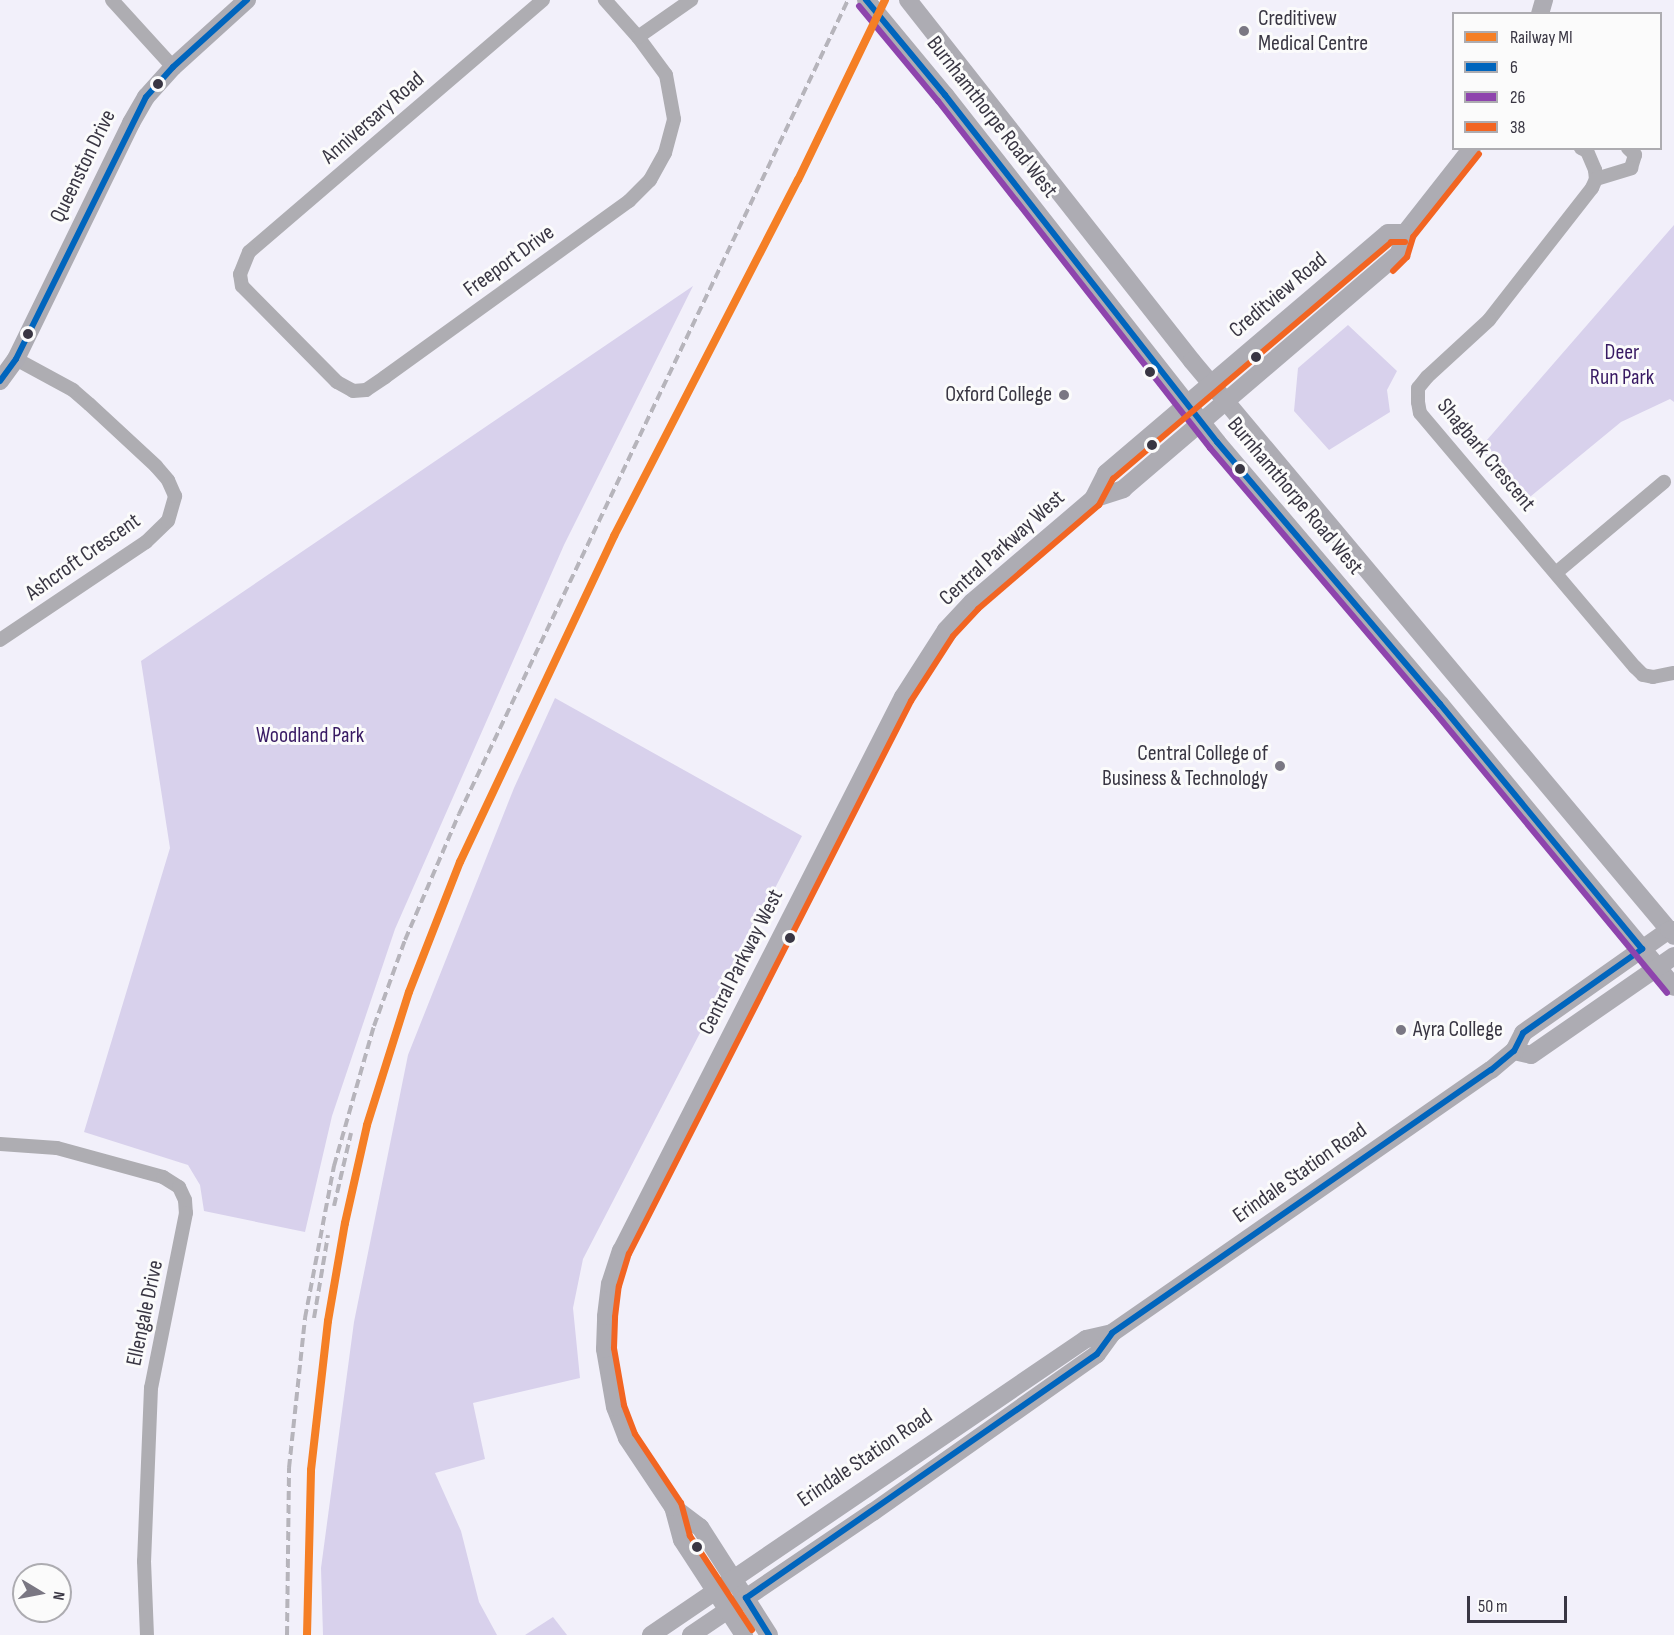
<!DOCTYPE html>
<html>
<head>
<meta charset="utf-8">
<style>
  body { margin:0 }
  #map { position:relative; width:1674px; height:1635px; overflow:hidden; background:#f2f0fa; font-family:"Sofia Sans Condensed",sans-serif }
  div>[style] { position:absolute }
  .green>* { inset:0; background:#d8d1ec }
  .street>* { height:14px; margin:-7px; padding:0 7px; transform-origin:7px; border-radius:7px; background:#aeadb2 }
  .secondary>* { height:18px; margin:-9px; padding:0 9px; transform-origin:9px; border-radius:9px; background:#adacb3 }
  .rail>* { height:4px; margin-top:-2px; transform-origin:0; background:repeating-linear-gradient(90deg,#b6b4bb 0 9px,transparent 0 13.5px) }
  .bus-1>* { height:6px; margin:-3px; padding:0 3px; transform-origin:3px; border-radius:3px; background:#0065bd }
  .bus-2>* { height:6px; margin:-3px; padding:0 3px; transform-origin:3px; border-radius:3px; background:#8e44ad }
  .bus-3>* { height:6px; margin:-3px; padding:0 3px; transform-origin:3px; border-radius:3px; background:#f26522 }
  .rail-1>* { height:8px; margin:-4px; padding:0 4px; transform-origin:4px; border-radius:4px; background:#f57f25 }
  .dots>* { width:16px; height:16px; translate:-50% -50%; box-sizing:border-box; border:3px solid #fbfbfb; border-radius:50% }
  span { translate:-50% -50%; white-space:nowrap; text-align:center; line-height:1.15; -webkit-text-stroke:6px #fbfbfb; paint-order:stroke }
  .poi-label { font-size:22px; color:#393643 }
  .left { translate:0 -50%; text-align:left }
  .right { translate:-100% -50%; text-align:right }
  .street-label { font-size:22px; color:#393643 }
  .park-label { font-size:22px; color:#381a63 }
  .legend { position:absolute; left:1452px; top:12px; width:210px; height:138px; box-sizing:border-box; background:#fbfbfb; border:2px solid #adacb1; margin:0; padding:8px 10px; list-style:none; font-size:18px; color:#393643 }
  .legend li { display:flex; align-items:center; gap:12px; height:30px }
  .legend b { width:30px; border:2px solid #adacb1 }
  .north { position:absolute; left:12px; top:1563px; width:60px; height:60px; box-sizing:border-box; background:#fbfbfb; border:2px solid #adacb1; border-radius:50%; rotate:100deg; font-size:16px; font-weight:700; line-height:24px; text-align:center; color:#393643 }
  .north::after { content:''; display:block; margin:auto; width:21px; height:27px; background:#7a7783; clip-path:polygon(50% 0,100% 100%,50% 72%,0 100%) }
  .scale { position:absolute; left:1467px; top:1596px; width:100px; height:27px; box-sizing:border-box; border:3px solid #393643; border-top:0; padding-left:8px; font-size:18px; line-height:21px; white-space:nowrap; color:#393643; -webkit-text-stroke:4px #fbfbfb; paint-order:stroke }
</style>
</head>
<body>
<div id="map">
  <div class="green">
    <i style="clip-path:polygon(1674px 225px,1674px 402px,1670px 399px,1621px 422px,1525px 501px,1480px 448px)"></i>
    <i style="clip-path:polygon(693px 286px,564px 545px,395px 929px,332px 1116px,305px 1232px,204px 1211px,200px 1185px,188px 1165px,84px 1132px,170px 848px,141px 661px)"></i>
    <i style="clip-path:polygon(1348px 325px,1397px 371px,1387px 390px,1390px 412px,1329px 450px,1294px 411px,1298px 368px)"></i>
    <i style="clip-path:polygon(555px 698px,802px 836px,583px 1259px,573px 1308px,580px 1378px,473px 1403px,485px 1459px,435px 1473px,461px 1531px,479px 1602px,497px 1635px,323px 1635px,321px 1568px,354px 1322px,408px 1055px,514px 788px)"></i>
    <i style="clip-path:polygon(553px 1617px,567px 1635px,525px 1635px)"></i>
  </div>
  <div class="street">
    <i style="left:112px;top:0;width:91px;rotate:47.7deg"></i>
    <i style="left:543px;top:0;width:387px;rotate:139.4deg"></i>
    <i style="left:249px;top:252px;width:24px;rotate:112deg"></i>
    <i style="left:240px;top:274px;width:12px;rotate:81deg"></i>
    <i style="left:242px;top:286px;width:135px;rotate:45.3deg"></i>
    <i style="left:337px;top:382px;width:18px;rotate:29deg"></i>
    <i style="left:353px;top:391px;width:13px;rotate:-4deg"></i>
    <i style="left:366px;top:390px;width:23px;rotate:-34deg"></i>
    <i style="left:385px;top:377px;width:301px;rotate:-35.8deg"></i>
    <i style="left:629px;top:201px;width:30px;rotate:-45deg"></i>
    <i style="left:650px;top:180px;width:31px;rotate:-61deg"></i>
    <i style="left:665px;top:153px;width:35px;rotate:-75deg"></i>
    <i style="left:674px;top:119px;width:45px;rotate:-100.3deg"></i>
    <i style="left:666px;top:75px;width:47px;rotate:-126.4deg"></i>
    <i style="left:638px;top:37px;width:50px;rotate:-131.7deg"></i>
    <i style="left:638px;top:37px;width:65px;rotate:-34.9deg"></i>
    <i style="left:1581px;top:148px;width:7px;rotate:27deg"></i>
    <i style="left:1587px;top:151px;width:21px;rotate:67deg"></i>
    <i style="left:1595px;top:170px;width:9px;rotate:84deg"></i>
    <i style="left:1596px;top:179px;width:10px;rotate:114deg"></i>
    <i style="left:1592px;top:188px;width:167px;rotate:128deg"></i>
    <i style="left:1489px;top:320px;width:84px;rotate:137.4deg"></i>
    <i style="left:1427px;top:377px;width:14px;rotate:129deg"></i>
    <i style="left:1418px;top:388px;width:14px;rotate:90deg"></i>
    <i style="left:1418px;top:402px;width:11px;rotate:80deg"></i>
    <i style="left:1420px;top:413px;width:333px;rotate:49.8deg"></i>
    <i style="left:1635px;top:667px;width:11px;rotate:45deg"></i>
    <i style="left:1643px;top:675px;width:10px;rotate:11deg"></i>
    <i style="left:1653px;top:677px;width:21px;rotate:-11deg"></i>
    <i style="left:1596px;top:179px;width:37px;rotate:-17deg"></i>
    <i style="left:1631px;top:168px;width:14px;rotate:-73deg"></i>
    <i style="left:1635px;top:155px;width:10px;rotate:-135deg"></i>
    <i style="left:1557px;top:572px;width:140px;rotate:-40.1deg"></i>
    <i style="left:0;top:640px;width:176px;rotate:-33.9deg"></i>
    <i style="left:146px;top:542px;width:30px;rotate:-44deg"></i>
    <i style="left:168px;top:521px;width:26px;rotate:-74deg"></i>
    <i style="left:175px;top:496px;width:17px;rotate:-114deg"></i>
    <i style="left:168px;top:480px;width:18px;rotate:-131deg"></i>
    <i style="left:156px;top:466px;width:91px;rotate:-137.2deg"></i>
    <i style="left:89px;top:404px;width:21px;rotate:-139deg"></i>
    <i style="left:73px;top:390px;width:65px;rotate:-151.5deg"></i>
    <i style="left:0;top:1144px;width:57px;rotate:4deg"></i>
    <i style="left:57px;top:1148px;width:110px;rotate:15.3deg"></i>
    <i style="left:163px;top:1177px;width:19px;rotate:32deg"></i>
    <i style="left:179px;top:1187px;width:14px;rotate:65deg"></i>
    <i style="left:185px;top:1200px;width:13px;rotate:86deg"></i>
    <i style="left:186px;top:1213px;width:178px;rotate:101.3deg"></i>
    <i style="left:151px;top:1388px;width:173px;rotate:92.3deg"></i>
    <i style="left:144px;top:1561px;width:74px;rotate:87.7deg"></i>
  </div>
  <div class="secondary">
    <i style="left:866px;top:0;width:124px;rotate:50.3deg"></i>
    <i style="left:945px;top:95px;width:441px;rotate:51.9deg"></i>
    <i style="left:1217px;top:442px;width:344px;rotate:49.6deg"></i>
    <i style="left:1440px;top:704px;width:367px;rotate:50.4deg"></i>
    <i style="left:908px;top:0;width:459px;rotate:51.8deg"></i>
    <i style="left:1192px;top:361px;width:750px;rotate:50.03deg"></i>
    <i style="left:1540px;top:14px;width:15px;rotate:-74deg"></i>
    <i style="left:0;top:381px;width:27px;rotate:-54deg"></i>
    <i style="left:16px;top:359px;width:263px;rotate:-64deg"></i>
    <i style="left:131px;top:123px;width:30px;rotate:-60deg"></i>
    <i style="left:146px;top:97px;width:40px;rotate:-48deg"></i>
    <i style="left:173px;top:67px;width:100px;rotate:-42.2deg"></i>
    <i style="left:1093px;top:499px;width:32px;rotate:-18deg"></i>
    <i style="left:1123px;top:489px;width:363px;rotate:-40.5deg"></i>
    <i style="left:1399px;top:253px;width:21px;rotate:-73deg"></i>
    <i style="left:1405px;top:233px;width:108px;rotate:-51.8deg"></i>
    <i style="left:1514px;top:1051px;width:17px;rotate:13deg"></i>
    <i style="left:1531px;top:1055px;width:174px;rotate:-34.7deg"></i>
    <i style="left:673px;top:1507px;width:34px;rotate:37deg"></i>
    <i style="left:700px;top:1527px;width:128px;rotate:57.4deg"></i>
    <i style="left:651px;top:1635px;width:526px;rotate:-34.23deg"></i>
    <i style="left:1086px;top:1339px;width:27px;rotate:-13deg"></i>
    <i style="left:691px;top:1635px;width:220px;rotate:-34.1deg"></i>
    <i style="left:873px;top:1512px;width:274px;rotate:-35.2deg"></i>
    <i style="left:1097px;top:1354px;width:26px;rotate:-54deg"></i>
    <i style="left:1112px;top:1333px;width:461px;rotate:-34.8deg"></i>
    <i style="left:1491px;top:1070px;width:30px;rotate:-40deg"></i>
    <i style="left:1514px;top:1051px;width:20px;rotate:-63deg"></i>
    <i style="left:1523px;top:1033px;width:179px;rotate:-35.2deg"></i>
    <i style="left:1669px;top:930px;width:5px"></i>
    <i style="left:744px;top:1635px;width:113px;rotate:-123.1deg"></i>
    <i style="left:682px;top:1540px;width:34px;rotate:-105deg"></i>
    <i style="left:673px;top:1507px;width:83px;rotate:-123.7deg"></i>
    <i style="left:627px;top:1438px;width:33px;rotate:-111deg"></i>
    <i style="left:615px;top:1407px;width:59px;rotate:-99.8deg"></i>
    <i style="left:605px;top:1349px;width:33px;rotate:-88deg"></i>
    <i style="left:606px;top:1316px;width:32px;rotate:-83deg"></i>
    <i style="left:610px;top:1284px;width:35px;rotate:-72deg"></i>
    <i style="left:621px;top:1251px;width:622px;rotate:-63.02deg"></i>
    <i style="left:903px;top:697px;width:80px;rotate:-57.3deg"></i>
    <i style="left:946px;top:630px;width:38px;rotate:-47deg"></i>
    <i style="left:972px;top:602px;width:159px;rotate:-40.4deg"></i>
    <i style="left:1093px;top:499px;width:29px;rotate:-63deg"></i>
    <i style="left:1106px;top:473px;width:370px;rotate:-40.4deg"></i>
    <i style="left:1388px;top:233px;width:17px"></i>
  </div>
  <div class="rail">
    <i style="left:334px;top:1206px;width:75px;rotate:-76.9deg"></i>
    <i style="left:314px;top:1318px;width:84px;rotate:-80.4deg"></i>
    <i style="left:287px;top:1635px;width:167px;rotate:-89.3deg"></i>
    <i style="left:289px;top:1468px;width:151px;rotate:-83.9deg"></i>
    <i style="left:305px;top:1318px;width:155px;rotate:-79.2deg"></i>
    <i style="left:334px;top:1166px;width:146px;rotate:-74.1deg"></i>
    <i style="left:374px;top:1026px;width:91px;rotate:-70.2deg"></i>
    <i style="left:405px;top:940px;width:137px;rotate:-66.8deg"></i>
    <i style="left:459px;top:814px;width:902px;rotate:-64.46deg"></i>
  </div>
  <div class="bus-1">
    <i style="left:0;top:381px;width:27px;rotate:-54deg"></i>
    <i style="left:16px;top:359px;width:292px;rotate:-63.6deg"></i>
    <i style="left:146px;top:97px;width:40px;rotate:-48deg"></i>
    <i style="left:173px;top:67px;width:100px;rotate:-42.2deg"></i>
    <i style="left:769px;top:1635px;width:44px;rotate:-121.9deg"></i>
    <i style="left:746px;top:1598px;width:427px;rotate:-34.8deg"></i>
    <i style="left:1097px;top:1354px;width:26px;rotate:-54deg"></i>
    <i style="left:1112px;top:1333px;width:461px;rotate:-34.8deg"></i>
    <i style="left:1491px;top:1070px;width:30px;rotate:-40deg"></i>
    <i style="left:1514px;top:1051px;width:20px;rotate:-63deg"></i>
    <i style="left:1523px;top:1033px;width:146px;rotate:-35.2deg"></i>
    <i style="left:1642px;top:949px;width:318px;rotate:-129.5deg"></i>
    <i style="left:1440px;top:704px;width:344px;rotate:-130.4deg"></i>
    <i style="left:1217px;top:442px;width:441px;rotate:-128.1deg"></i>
    <i style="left:945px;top:95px;width:124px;rotate:-129.7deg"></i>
  </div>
  <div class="bus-2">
    <i style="left:859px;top:6px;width:124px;rotate:50.3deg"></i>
    <i style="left:938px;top:101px;width:441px;rotate:51.9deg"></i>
    <i style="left:1210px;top:448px;width:344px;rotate:49.6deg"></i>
    <i style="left:1433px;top:710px;width:367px;rotate:50.4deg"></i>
  </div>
  <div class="bus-3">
    <i style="left:1393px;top:271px;width:20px;rotate:-45deg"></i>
    <i style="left:1407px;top:257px;width:21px;rotate:-73deg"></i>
    <i style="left:1413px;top:237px;width:106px;rotate:-51.5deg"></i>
    <i style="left:752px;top:1630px;width:113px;rotate:-123.4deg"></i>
    <i style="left:690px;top:1536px;width:34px;rotate:-105deg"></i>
    <i style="left:681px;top:1503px;width:83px;rotate:-123.7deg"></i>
    <i style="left:635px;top:1434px;width:31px;rotate:-111deg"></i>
    <i style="left:624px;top:1405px;width:58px;rotate:-100deg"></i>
    <i style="left:614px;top:1348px;width:31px;rotate:-88deg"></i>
    <i style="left:615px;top:1317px;width:31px;rotate:-83deg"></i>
    <i style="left:619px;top:1286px;width:34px;rotate:-73deg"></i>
    <i style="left:629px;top:1254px;width:621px;rotate:-62.98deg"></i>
    <i style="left:911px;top:701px;width:77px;rotate:-57.1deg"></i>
    <i style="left:953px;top:636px;width:37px;rotate:-47deg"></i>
    <i style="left:978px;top:609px;width:160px;rotate:-40.7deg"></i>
    <i style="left:1099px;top:505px;width:30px;rotate:-62deg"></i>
    <i style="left:1113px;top:479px;width:365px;rotate:-40.4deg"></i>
    <i style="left:1391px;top:242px;width:14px"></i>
  </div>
  <div class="rail-1">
    <i style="left:307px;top:1635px;width:165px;rotate:-88.6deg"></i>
    <i style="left:311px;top:1470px;width:150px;rotate:-83.5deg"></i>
    <i style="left:328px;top:1321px;width:99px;rotate:-80.2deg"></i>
    <i style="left:345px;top:1223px;width:100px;rotate:-77.3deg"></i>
    <i style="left:367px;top:1125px;width:139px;rotate:-72.5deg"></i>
    <i style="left:409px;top:992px;width:140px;rotate:-68.6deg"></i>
    <i style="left:460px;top:862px;width:361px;rotate:-64.7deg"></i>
    <i style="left:614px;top:536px;width:401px;rotate:-62.7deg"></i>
    <i style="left:798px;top:180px;width:200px;rotate:-64.2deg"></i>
  </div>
  <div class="dots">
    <i style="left:1244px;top:31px;background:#7a7783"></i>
    <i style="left:158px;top:84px;background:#393643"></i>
    <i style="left:28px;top:334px;background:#393643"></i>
    <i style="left:1256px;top:357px;background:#393643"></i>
    <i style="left:1150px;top:372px;background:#393643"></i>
    <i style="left:1064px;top:395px;background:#7a7783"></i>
    <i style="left:1152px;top:445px;background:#393643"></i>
    <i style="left:1240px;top:469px;background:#393643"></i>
    <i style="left:1280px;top:766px;background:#7a7783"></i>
    <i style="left:790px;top:938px;background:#393643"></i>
    <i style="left:1401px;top:1030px;background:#7a7783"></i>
    <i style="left:697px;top:1547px;background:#393643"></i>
  </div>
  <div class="poi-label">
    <span class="left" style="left:1258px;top:31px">Creditivew<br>Medical Centre</span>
    <span class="right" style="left:1052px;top:395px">Oxford College</span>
    <span class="right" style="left:1268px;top:766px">Central College of<br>Business &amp; Technology</span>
    <span class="left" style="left:1413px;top:1030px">Ayra College</span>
  </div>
  <div class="street-label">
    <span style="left:992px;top:117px;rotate:52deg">Burnhamthorpe Road West</span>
    <span style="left:373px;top:118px;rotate:-41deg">Anniversary Road</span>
    <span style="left:83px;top:166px;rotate:-64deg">Queenston Drive</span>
    <span style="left:509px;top:261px;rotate:-36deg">Freeport Drive</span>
    <span style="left:1278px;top:295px;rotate:-40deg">Creditview Road</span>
    <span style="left:1486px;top:455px;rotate:50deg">Shagbark Crescent</span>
    <span style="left:1295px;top:496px;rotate:50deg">Burnhamthorpe Road West</span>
    <span style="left:1002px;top:548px;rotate:-42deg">Central Parkway West</span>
    <span style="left:83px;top:557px;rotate:-35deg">Ashcroft Crescent</span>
    <span style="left:741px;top:962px;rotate:-63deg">Central Parkway West</span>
    <span style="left:1300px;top:1173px;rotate:-35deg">Erindale Station Road</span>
    <span style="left:145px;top:1313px;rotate:-78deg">Ellengale Drive</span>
    <span style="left:865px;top:1458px;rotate:-34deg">Erindale Station Road</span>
  </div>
  <div class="park-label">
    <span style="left:1622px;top:365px">Deer<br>Run Park</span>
    <span style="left:310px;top:736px">Woodland Park</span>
  </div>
  <ul class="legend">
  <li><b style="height:8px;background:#f57f25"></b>Railway MI</li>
  <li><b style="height:8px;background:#0065bd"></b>6</li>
  <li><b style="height:8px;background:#8e44ad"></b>26</li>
  <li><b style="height:8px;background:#f26522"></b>38</li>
  </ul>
  <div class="north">N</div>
  <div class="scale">50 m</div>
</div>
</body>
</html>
